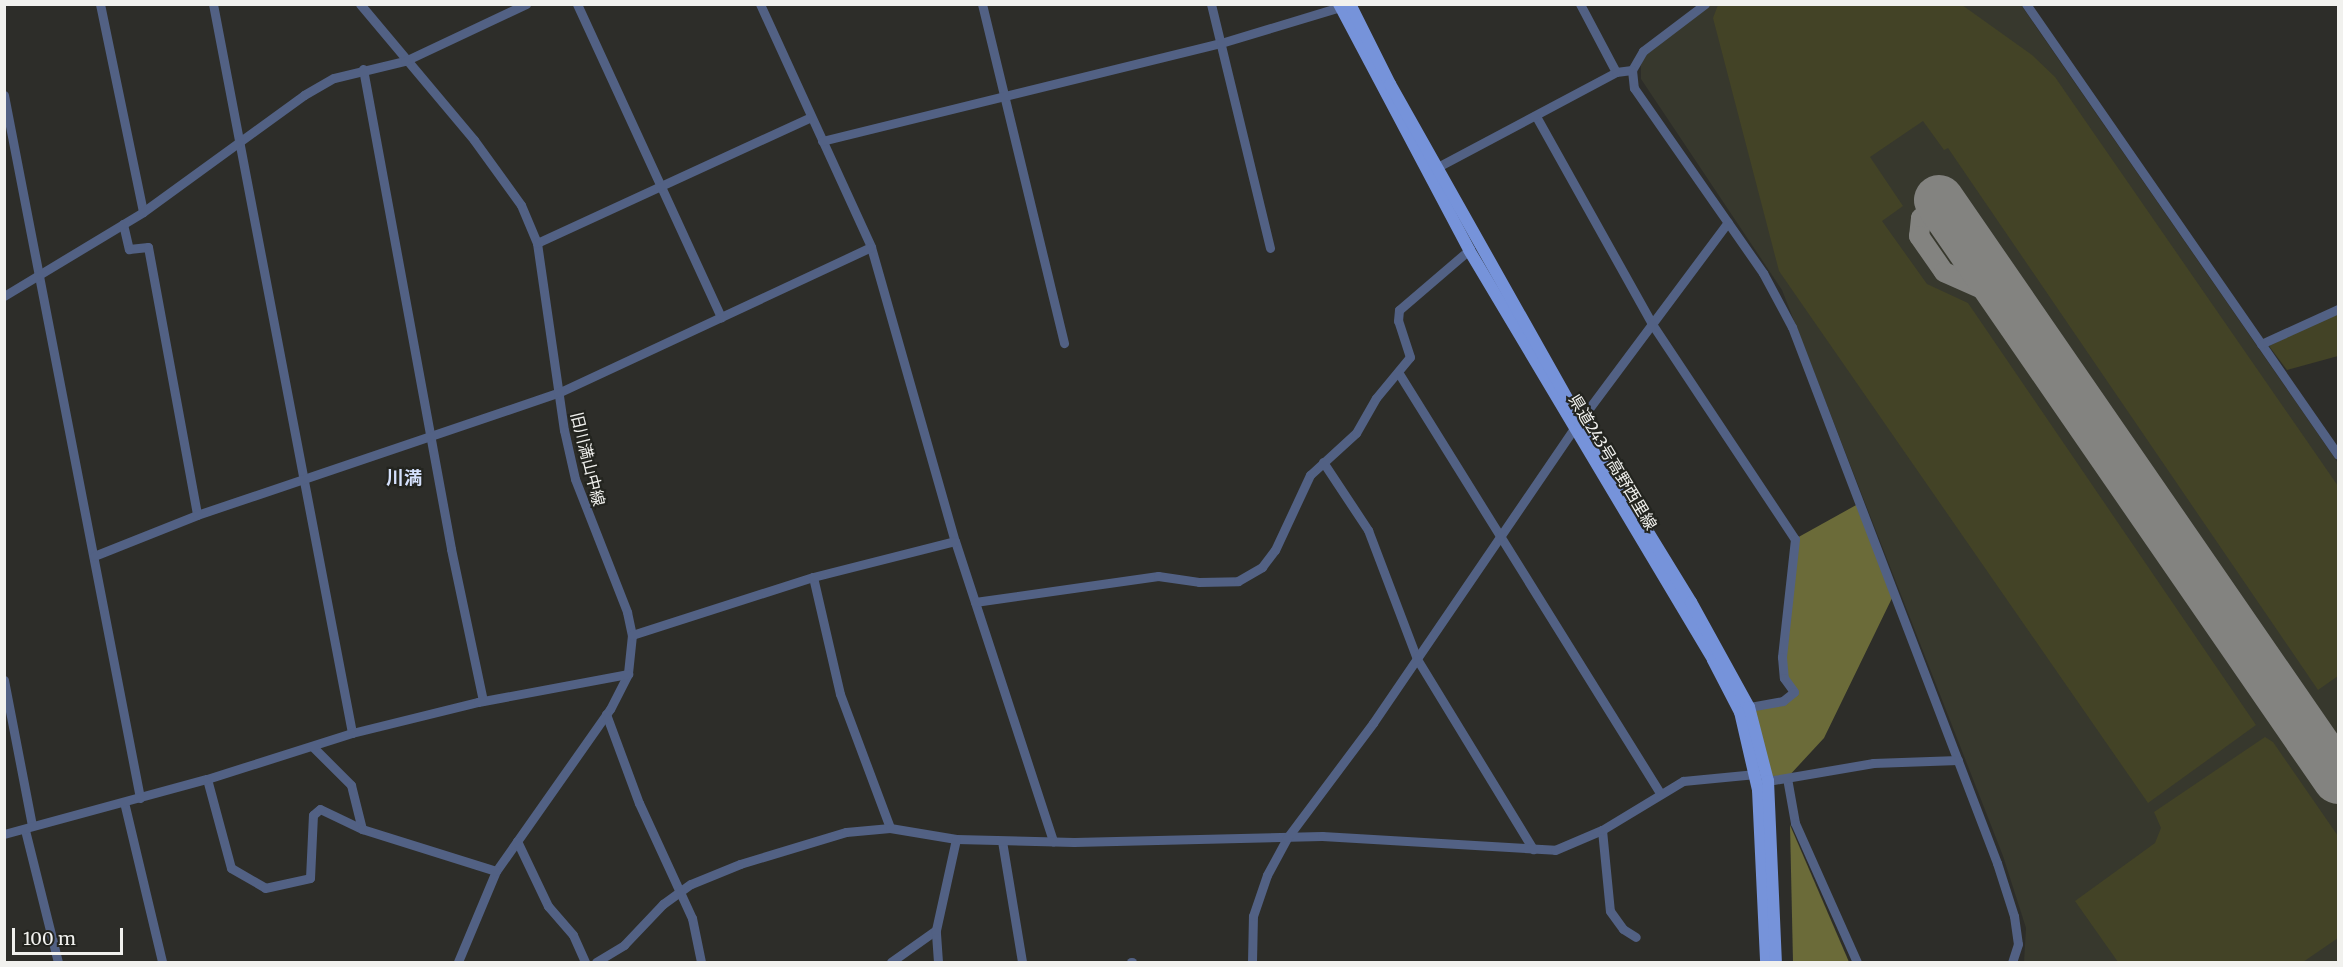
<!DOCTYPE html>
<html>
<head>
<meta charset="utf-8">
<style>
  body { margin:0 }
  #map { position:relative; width:2343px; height:967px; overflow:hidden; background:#2d2d29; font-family:Merriweather,"Noto Sans JP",serif }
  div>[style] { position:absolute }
  .built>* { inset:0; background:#37382d }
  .green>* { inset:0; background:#434326 }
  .forest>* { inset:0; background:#6b6b39 }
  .taxiway>* { height:20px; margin:-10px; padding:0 10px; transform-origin:10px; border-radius:10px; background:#838380 }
  .runway>* { height:50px; margin:-25px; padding:0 25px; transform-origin:25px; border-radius:25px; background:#838380 }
  .minor>* { height:9px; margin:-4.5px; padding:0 4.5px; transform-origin:4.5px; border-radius:4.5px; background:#526184 }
  .major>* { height:12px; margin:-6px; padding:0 6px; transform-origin:6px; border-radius:6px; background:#7693da }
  span { translate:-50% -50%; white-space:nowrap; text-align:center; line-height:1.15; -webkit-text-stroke:4.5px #23241f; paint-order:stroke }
  .street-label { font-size:16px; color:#f1f1ee }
  .neighbourhood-label { font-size:18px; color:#d5e1fd; font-weight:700 }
  .frame { position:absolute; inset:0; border:6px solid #f1f1ee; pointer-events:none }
  .scale { position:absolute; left:12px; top:928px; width:111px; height:27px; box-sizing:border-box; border:3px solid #f1f1ee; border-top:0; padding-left:8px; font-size:18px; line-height:21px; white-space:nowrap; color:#f1f1ee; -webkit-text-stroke:4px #23241f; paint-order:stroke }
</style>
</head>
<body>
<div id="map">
  <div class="built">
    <i style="clip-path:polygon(1711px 5px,2021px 5px,2338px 463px,2338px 962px,2024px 962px,2026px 928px,2003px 856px,1782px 290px,1641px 79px,1641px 65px,1646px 53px)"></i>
  </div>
  <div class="green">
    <i style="clip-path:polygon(1718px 5px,1962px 5px,2032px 55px,2055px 77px,2338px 486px,2338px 676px,2318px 690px,1948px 148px,1944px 150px,1923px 121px,1870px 157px,1903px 206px,1882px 221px,1927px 284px,1968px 303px,2256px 725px,2148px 803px,1779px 271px,1713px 18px)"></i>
    <i style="clip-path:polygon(2338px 312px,2338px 356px,2287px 370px,2269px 346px)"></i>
    <i style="clip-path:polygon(2265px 737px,2273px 742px,2338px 836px,2338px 938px,2303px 962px,2118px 962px,2075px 901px,2155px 843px,2161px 828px,2154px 812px)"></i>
  </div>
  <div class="forest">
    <i style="clip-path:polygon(1858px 504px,1894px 594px,1824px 738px,1787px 778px,1768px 781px,1749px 708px,1783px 701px,1794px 692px,1784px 678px,1795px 539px)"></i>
    <i style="clip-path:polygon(1790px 825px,1849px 962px,1793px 962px)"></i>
  </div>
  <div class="taxiway">
    <i style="left:1950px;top:217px;width:18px;rotate:-153deg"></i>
    <i style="left:1934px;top:209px;width:16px;rotate:145deg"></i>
    <i style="left:1921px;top:218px;width:18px;rotate:96deg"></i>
    <i style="left:1919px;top:236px;width:44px;rotate:55.2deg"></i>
    <i style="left:1944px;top:272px;width:71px;rotate:24deg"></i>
  </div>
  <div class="runway">
    <i style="left:1939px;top:200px;width:703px;rotate:55.43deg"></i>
  </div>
  <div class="minor">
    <i style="left:100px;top:4px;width:212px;rotate:78.3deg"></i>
    <i style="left:213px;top:4px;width:742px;rotate:79.2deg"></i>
    <i style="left:360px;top:4px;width:177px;rotate:50deg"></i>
    <i style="left:474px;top:140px;width:80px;rotate:54.1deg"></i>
    <i style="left:521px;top:205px;width:41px;rotate:67.2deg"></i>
    <i style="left:537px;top:243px;width:189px;rotate:81.8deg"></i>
    <i style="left:564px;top:430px;width:50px;rotate:77.3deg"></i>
    <i style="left:575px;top:479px;width:143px;rotate:68.6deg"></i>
    <i style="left:627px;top:612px;width:24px;rotate:78deg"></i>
    <i style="left:632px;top:635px;width:39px;rotate:96deg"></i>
    <i style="left:628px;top:674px;width:39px;rotate:117deg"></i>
    <i style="left:610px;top:709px;width:198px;rotate:125.1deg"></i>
    <i style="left:496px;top:871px;width:99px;rotate:112.7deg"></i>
    <i style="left:577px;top:4px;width:345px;rotate:65.3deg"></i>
    <i style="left:760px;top:4px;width:267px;rotate:65.4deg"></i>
    <i style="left:871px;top:247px;width:306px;rotate:74.1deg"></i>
    <i style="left:955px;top:541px;width:316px;rotate:71.9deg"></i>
    <i style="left:982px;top:4px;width:349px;rotate:76.4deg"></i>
    <i style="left:1211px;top:4px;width:251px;rotate:76.4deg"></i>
    <i style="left:1580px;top:4px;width:77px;rotate:62.1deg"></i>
    <i style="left:1705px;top:4px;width:78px;rotate:142.8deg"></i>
    <i style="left:1643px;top:51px;width:22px;rotate:120deg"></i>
    <i style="left:1632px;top:70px;width:18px;rotate:84deg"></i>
    <i style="left:1634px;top:88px;width:226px;rotate:55.1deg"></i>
    <i style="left:1763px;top:273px;width:61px;rotate:61.8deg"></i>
    <i style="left:1792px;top:327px;width:574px;rotate:69.07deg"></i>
    <i style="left:1997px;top:863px;width:56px;rotate:72.2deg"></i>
    <i style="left:2014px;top:916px;width:28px;rotate:82deg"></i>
    <i style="left:2018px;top:944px;width:19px;rotate:108deg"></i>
    <i style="left:2026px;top:4px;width:548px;rotate:55.32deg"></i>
    <i style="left:363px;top:69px;width:488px;rotate:79.6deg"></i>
    <i style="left:451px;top:549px;width:155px;rotate:78.1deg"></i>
    <i style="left:4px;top:95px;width:716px;rotate:79.05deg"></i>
    <i style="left:1537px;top:118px;width:236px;rotate:60.8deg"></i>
    <i style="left:1652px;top:324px;width:258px;rotate:56.4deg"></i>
    <i style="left:1795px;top:539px;width:119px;rotate:96.3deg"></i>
    <i style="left:1782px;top:657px;width:21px;rotate:85deg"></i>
    <i style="left:1784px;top:678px;width:17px;rotate:54deg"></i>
    <i style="left:1794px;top:692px;width:14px;rotate:141deg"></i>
    <i style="left:1783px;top:701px;width:35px;rotate:170deg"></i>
    <i style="left:822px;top:141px;width:411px;rotate:-13.8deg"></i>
    <i style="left:1221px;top:43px;width:124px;rotate:-16.8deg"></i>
    <i style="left:1432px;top:170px;width:208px;rotate:-28deg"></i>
    <i style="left:1616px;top:72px;width:16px;rotate:-7deg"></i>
    <i style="left:123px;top:224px;width:26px;rotate:77deg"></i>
    <i style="left:129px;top:249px;width:19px;rotate:-6deg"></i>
    <i style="left:148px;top:247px;width:272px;rotate:79.6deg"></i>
    <i style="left:537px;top:243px;width:299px;rotate:-24.7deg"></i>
    <i style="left:4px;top:296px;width:162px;rotate:-31.1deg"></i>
    <i style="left:143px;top:212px;width:199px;rotate:-36deg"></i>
    <i style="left:304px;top:95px;width:34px;rotate:-30deg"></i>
    <i style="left:334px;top:78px;width:73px;rotate:-13.5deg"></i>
    <i style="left:405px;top:61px;width:134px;rotate:-25.2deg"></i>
    <i style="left:2261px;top:344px;width:85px;rotate:-24.4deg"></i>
    <i style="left:1398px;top:372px;width:496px;rotate:58.1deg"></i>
    <i style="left:1323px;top:462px;width:82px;rotate:56.5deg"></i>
    <i style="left:1368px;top:530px;width:138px;rotate:69.2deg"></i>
    <i style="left:1417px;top:659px;width:223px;rotate:58.6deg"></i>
    <i style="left:94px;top:556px;width:111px;rotate:-21.7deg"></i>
    <i style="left:197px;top:515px;width:381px;rotate:-18.7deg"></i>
    <i style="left:558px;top:393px;width:345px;rotate:-25deg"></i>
    <i style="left:813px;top:577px;width:120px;rotate:77deg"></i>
    <i style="left:840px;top:694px;width:143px;rotate:69.5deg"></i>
    <i style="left:975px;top:602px;width:185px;rotate:-8.1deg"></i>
    <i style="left:1158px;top:576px;width:41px;rotate:8.3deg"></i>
    <i style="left:1199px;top:582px;width:39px;rotate:-1deg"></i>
    <i style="left:1238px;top:581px;width:28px;rotate:-30deg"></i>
    <i style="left:1262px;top:567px;width:21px;rotate:-53deg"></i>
    <i style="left:1275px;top:550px;width:83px;rotate:-65deg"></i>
    <i style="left:1310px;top:475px;width:62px;rotate:-42.4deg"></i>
    <i style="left:1356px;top:433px;width:40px;rotate:-60.3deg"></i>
    <i style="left:1376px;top:398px;width:53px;rotate:-50.3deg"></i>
    <i style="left:1410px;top:357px;width:38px;rotate:-108deg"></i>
    <i style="left:1398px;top:321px;width:11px;rotate:-85deg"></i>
    <i style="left:1399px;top:310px;width:92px;rotate:-40.6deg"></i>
    <i style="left:632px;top:635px;width:190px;rotate:-17.8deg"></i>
    <i style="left:813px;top:577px;width:146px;rotate:-14.2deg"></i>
    <i style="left:4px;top:680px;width:148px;rotate:79.1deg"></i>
    <i style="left:606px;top:714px;width:95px;rotate:69.7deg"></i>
    <i style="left:639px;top:803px;width:127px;rotate:65.3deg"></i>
    <i style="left:692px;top:918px;width:45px;rotate:78.4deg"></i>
    <i style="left:313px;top:747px;width:54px;rotate:45deg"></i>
    <i style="left:351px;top:785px;width:45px;rotate:76deg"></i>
    <i style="left:1787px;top:778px;width:46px;rotate:79.9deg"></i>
    <i style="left:1795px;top:823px;width:152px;rotate:66deg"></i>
    <i style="left:207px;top:779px;width:92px;rotate:74.9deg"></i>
    <i style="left:231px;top:868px;width:39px;rotate:30deg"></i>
    <i style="left:265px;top:888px;width:46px;rotate:-12.5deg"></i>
    <i style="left:310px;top:878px;width:63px;rotate:-87.3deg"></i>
    <i style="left:313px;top:815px;width:9px;rotate:-41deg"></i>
    <i style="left:320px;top:809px;width:47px;rotate:25.5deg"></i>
    <i style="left:362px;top:829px;width:140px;rotate:17.4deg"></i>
    <i style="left:124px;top:802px;width:164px;rotate:76.6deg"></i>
    <i style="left:25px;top:830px;width:136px;rotate:76deg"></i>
    <i style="left:1602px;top:830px;width:81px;rotate:84.4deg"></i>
    <i style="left:1610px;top:911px;width:22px;rotate:54deg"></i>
    <i style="left:1623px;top:929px;width:15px;rotate:32deg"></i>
    <i style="left:4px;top:834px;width:210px;rotate:-15.2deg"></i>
    <i style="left:207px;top:779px;width:152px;rotate:-17.6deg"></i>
    <i style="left:352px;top:733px;width:130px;rotate:-13.8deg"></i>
    <i style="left:478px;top:702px;width:153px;rotate:-10.6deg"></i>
    <i style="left:517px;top:841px;width:72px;rotate:64.5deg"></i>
    <i style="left:548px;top:906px;width:38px;rotate:49deg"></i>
    <i style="left:573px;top:935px;width:30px;rotate:66deg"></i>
    <i style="left:1002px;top:841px;width:123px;rotate:80.6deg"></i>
    <i style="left:596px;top:962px;width:33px;rotate:-31deg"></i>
    <i style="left:624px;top:945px;width:57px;rotate:-46.4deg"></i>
    <i style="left:663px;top:904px;width:34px;rotate:-36deg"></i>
    <i style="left:691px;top:884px;width:53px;rotate:-22.2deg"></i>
    <i style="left:740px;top:864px;width:111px;rotate:-16.8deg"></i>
    <i style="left:846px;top:832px;width:44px;rotate:-5.2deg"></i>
    <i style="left:890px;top:828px;width:67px;rotate:9.5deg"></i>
    <i style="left:956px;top:839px;width:118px;rotate:1.5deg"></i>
    <i style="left:1074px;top:842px;width:248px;rotate:-1.4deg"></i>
    <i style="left:1322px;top:836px;width:233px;rotate:3.4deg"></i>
    <i style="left:1555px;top:850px;width:51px;rotate:-23.1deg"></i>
    <i style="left:1602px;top:830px;width:95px;rotate:-31.2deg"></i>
    <i style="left:1683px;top:781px;width:73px;rotate:-5.5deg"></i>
    <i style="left:1756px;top:774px;width:14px;rotate:30deg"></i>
    <i style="left:1768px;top:781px;width:107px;rotate:-9.7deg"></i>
    <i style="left:1873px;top:763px;width:85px;rotate:-2deg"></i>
    <i style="left:891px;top:962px;width:55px;rotate:-35.4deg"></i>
    <i style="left:938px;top:962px;width:32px;rotate:-94deg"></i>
    <i style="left:936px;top:930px;width:93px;rotate:-77.6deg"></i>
    <i style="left:1131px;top:962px;width:1px"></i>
    <i style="left:1252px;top:962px;width:46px;rotate:-88.8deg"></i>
    <i style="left:1253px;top:916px;width:43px;rotate:-71.1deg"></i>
    <i style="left:1267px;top:875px;width:42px;rotate:-61.6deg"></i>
    <i style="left:1287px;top:838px;width:144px;rotate:-53.2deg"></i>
    <i style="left:1373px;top:723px;width:355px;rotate:-55.7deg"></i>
    <i style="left:1573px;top:430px;width:259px;rotate:-53.3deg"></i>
  </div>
  <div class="major">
    <i style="left:1339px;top:4px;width:278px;rotate:62.1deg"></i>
    <i style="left:1469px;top:250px;width:477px;rotate:59.2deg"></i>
    <i style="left:1713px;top:660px;width:59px;rotate:62.6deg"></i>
    <i style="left:1740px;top:712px;width:80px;rotate:77deg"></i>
    <i style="left:1758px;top:790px;width:172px;rotate:87.3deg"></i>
    <i style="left:1350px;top:4px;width:89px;rotate:63.4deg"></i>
    <i style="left:1390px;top:84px;width:387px;rotate:60.6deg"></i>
    <i style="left:1580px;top:421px;width:212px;rotate:58.5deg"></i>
    <i style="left:1691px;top:602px;width:120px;rotate:61.1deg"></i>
    <i style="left:1749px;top:707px;width:76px;rotate:75.6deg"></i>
    <i style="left:1768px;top:781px;width:181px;rotate:87.5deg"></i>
  </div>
  <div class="street-label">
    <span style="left:588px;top:459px;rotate:76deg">旧川満山中線</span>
    <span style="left:1613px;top:462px;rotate:59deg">県道243号高野西里線</span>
  </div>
  <div class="neighbourhood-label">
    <span style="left:404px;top:478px">川満</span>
  </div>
  <div class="frame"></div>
  <div class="scale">100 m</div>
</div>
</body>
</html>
